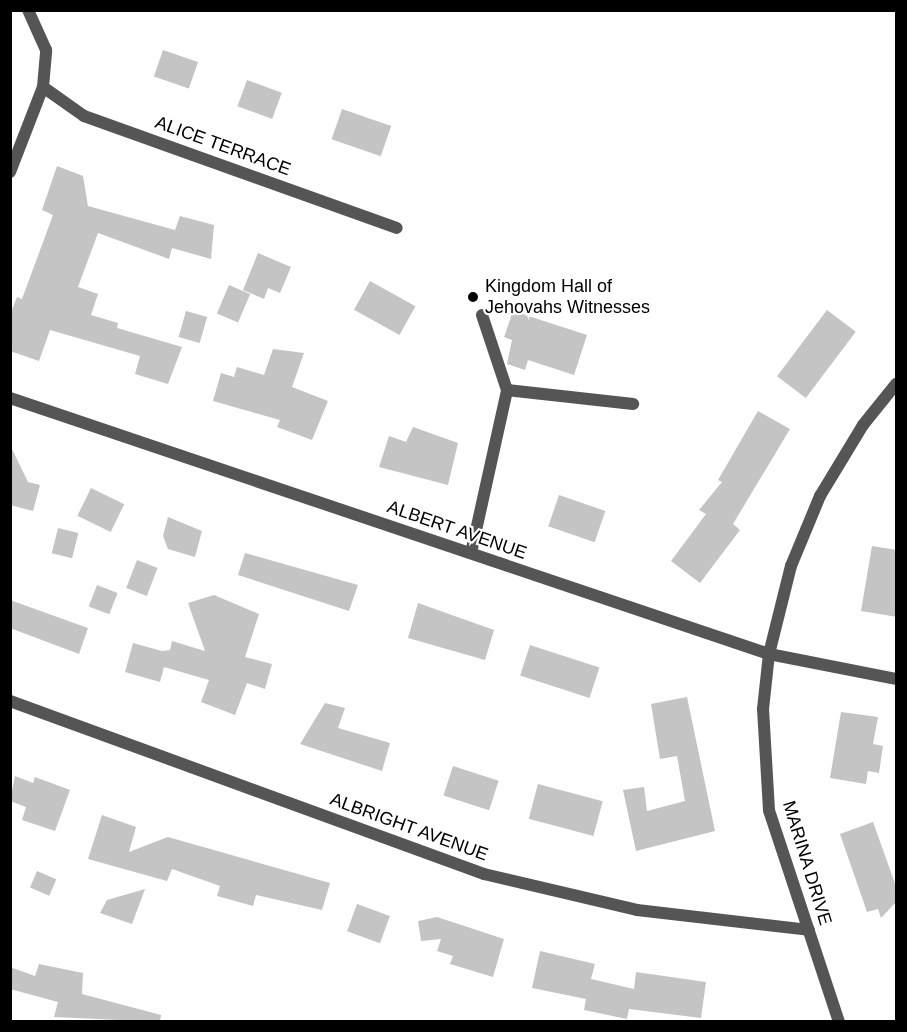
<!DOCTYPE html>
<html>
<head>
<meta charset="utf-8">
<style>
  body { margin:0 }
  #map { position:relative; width:907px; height:1032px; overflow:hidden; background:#fff; font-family:Helvetica,sans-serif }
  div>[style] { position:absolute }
  .building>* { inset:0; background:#c4c4c4; transform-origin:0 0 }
  .service>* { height:12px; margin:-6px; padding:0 6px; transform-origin:6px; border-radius:6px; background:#555 }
  .minor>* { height:12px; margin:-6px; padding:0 6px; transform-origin:6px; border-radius:6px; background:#555 }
  .dots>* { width:16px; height:16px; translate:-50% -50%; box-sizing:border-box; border:3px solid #fff; border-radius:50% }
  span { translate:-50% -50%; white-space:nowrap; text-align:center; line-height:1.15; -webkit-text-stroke:4.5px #fff; paint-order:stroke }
  .street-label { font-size:18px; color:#000 }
  .poi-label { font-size:18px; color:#000 }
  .left { translate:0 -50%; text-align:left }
  .frame { position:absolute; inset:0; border:12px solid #000; pointer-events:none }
</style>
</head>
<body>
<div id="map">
  <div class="building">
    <i style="left:163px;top:50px;width:37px;height:28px;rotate:19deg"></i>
    <i style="left:247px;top:80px;width:37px;height:28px;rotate:20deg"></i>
    <i style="left:342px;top:109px;width:52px;height:32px;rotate:19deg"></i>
    <i style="clip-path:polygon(57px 166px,83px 176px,88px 206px,175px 230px,180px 216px,214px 225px,211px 259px,172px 248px,169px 259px,98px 233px,78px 287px,98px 294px,91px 315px,118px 323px,117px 328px,182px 347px,168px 384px,135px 374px,140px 356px,50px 330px,39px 361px,10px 351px,10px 315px,17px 297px,22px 299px,53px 215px,42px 210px)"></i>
    <i style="clip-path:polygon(258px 253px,291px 267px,280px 293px,268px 288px,264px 299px,243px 290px)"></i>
    <i style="left:370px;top:281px;width:52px;height:33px;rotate:29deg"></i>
    <i style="left:229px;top:285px;width:23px;height:31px;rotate:23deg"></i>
    <i style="left:827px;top:310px;width:36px;height:83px;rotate:37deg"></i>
    <i style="left:186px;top:311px;width:22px;height:27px;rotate:16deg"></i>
    <i style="clip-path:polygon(513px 311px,587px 335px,574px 375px,528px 360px,525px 370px,507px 364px,512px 340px,504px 337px)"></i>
    <i style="clip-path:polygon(273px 349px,304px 353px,292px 387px,328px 401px,312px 440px,277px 427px,280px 420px,213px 401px,221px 373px,234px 377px,237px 367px,264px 375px)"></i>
    <i style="clip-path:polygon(758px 411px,790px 429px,733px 524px,740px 530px,700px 583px,671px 561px,706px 514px,699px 510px,722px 482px,718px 480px)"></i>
    <i style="clip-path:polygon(413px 427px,458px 443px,448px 485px,379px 467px,389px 436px,406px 442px)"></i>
    <i style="clip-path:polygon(10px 445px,28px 482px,40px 485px,33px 511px,10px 505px)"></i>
    <i style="left:91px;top:488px;width:37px;height:31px;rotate:26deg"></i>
    <i style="left:559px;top:495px;width:49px;height:33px;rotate:19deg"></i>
    <i style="clip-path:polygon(168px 517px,202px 531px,195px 557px,168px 549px,163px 536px)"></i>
    <i style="left:58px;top:528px;width:21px;height:26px;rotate:14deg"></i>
    <i style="clip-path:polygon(872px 546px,897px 550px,897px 617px,861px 611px)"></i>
    <i style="clip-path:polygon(245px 553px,358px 585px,349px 611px,238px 575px)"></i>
    <i style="left:137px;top:560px;width:22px;height:30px;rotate:21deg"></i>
    <i style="left:97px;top:585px;width:22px;height:23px;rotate:21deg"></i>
    <i style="clip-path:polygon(214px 595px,259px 614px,245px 657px,272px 664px,265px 689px,247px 683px,235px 715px,201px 702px,209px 680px,164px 667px,160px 682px,125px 672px,133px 643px,162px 651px,170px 650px,172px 641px,205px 651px,188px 603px)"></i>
    <i style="clip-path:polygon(10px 600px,88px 628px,79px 654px,10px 628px)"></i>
    <i style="clip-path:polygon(418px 603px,494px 630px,485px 660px,408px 638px)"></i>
    <i style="left:530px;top:645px;width:73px;height:32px;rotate:18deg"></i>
    <i style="clip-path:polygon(687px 697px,715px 831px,636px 851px,623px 790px,644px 787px,647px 811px,685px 801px,677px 756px,660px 759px,651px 704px)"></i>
    <i style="clip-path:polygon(325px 703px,345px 708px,338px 728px,390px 743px,382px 771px,300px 744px)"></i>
    <i style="clip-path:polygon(841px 712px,878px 717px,873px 744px,883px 746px,879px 773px,868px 771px,866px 784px,830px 778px)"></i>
    <i style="left:453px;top:766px;width:48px;height:31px;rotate:18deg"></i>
    <i style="clip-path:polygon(15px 776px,33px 783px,35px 777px,70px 790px,55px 831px,22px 820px,26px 807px,10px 801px)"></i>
    <i style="left:538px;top:784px;width:67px;height:36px;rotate:15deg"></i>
    <i style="clip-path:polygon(102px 815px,136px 827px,129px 852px,168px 837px,330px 883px,322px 910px,256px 895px,253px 906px,217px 896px,220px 886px,172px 869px,167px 881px,88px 859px)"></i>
    <i style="clip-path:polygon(873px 822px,897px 889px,897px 901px,881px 918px,878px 909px,867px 912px,840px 834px)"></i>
    <i style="left:37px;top:871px;width:21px;height:18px;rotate:23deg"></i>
    <i style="clip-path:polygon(145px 889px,132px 924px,100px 913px,107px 900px)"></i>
    <i style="left:357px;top:904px;width:35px;height:29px;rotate:20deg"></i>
    <i style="clip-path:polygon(437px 917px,504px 939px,493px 977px,450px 964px,453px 956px,437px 951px,441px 939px,421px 941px,418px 921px)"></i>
    <i style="clip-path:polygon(540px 951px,595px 964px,591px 979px,634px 989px,636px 972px,706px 982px,701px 1018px,629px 1009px,627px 1019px,584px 1010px,586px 999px,532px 988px)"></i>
    <i style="clip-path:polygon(39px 964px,83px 973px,82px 994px,161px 1015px,160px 1022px,54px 1017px,58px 1002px,10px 989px,10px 967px,35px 976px)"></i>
  </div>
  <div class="service">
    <i style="left:482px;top:315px;width:79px;rotate:71.6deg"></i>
    <i style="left:471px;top:553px;width:167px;rotate:-77.5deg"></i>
    <i style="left:507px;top:390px;width:127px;rotate:6.3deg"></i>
  </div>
  <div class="minor">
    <i style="left:43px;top:87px;width:50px;rotate:35.3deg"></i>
    <i style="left:84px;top:116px;width:332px;rotate:19.7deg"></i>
    <i style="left:10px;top:172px;width:91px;rotate:-68.8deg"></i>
    <i style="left:43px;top:87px;width:37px;rotate:-85deg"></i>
    <i style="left:46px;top:50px;width:44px;rotate:-114.2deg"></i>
    <i style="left:10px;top:398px;width:801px;rotate:18.64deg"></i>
    <i style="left:769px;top:654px;width:129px;rotate:11.1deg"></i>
    <i style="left:10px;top:701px;width:505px;rotate:20.05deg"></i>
    <i style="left:484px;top:874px;width:157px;rotate:13.2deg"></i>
    <i style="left:637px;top:910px;width:173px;rotate:6.6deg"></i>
    <i style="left:839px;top:1022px;width:223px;rotate:-108.3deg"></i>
    <i style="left:769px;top:810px;width:101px;rotate:-93.4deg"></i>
    <i style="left:763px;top:709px;width:55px;rotate:-83.8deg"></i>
    <i style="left:769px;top:654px;width:91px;rotate:-76deg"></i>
    <i style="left:791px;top:566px;width:76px;rotate:-67.5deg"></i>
    <i style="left:820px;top:496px;width:83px;rotate:-58.8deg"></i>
    <i style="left:863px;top:425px;width:53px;rotate:-51.2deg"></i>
  </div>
  <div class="dots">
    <i style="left:473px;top:297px;background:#000"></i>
  </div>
  <div class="street-label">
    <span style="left:223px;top:146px;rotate:20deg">ALICE TERRACE</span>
    <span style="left:457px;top:530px;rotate:19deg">ALBERT AVENUE</span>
    <span style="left:409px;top:827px;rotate:20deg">ALBRIGHT AVENUE</span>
    <span style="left:807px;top:863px;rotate:73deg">MARINA DRIVE</span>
  </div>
  <div class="poi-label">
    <span class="left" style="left:485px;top:297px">Kingdom Hall of<br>Jehovahs Witnesses</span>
  </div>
  <div class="frame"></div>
</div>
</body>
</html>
